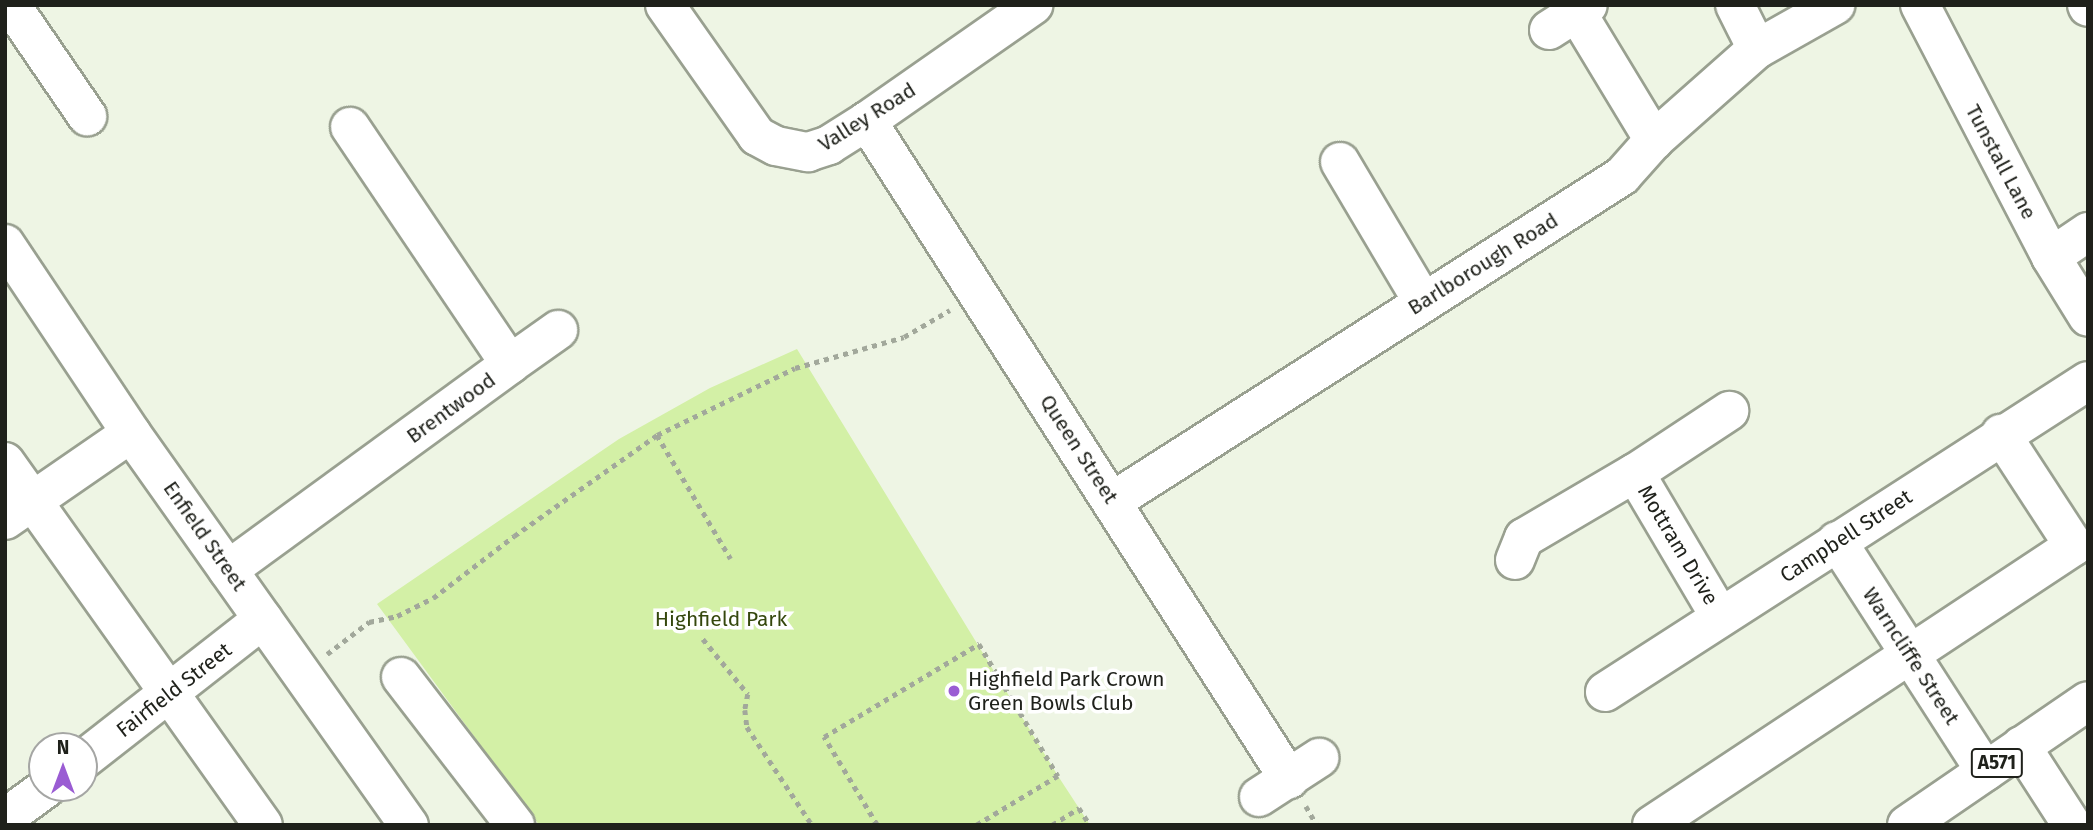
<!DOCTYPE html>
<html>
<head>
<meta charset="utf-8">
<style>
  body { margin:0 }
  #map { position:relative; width:2093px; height:830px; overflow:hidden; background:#eef5e4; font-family:"Fira Sans",sans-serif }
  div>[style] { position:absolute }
  .green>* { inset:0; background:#d3f0a6 }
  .path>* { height:4.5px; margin-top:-2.25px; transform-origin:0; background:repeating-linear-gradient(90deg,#a2a89b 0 5px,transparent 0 10px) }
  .roads { filter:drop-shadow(2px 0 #99a090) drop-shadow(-2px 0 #99a090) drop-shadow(0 2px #99a090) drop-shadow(0 -2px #99a090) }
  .minor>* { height:38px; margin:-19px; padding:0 19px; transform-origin:19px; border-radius:19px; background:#fff }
  .major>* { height:38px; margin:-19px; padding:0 19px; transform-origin:19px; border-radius:19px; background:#fff }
  .dots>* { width:19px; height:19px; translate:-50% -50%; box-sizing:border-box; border:4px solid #fff; border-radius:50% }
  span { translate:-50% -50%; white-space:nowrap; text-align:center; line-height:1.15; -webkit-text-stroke:7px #fff; paint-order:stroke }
  .shield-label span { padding:2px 5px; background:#fff; border:2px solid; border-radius:5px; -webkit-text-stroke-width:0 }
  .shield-label { font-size:19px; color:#1f211b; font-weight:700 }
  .street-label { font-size:21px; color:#1f211b }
  .park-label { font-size:21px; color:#35470d }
  .poi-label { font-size:21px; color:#1f211b }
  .left { translate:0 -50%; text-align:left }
  .frame { position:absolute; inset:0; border:7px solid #1f211b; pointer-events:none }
  .north { position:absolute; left:28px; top:732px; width:70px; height:70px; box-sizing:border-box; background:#fff; border:2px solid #a5a6a4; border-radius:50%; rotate:0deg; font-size:19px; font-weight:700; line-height:28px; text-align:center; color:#1f211b }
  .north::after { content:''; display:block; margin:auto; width:24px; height:32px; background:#9a5cd3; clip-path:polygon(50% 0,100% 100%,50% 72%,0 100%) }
</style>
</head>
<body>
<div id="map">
  <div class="green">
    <i style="clip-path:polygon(797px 349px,1058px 776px,1090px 825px,539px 825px,377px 604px,619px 439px,710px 388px)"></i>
  </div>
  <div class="path">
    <i style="left:657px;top:435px;width:144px;rotate:59.2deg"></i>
    <i style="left:703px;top:639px;width:71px;rotate:50.7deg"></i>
    <i style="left:748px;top:694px;width:16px;rotate:101deg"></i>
    <i style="left:745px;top:710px;width:17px;rotate:83deg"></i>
    <i style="left:747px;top:727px;width:118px;rotate:56.4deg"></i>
    <i style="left:327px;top:654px;width:53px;rotate:-37.3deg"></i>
    <i style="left:369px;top:622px;width:29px;rotate:-12deg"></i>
    <i style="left:397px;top:616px;width:40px;rotate:-26.6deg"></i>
    <i style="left:433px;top:598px;width:102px;rotate:-37.4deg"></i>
    <i style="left:514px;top:536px;width:175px;rotate:-35.2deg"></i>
    <i style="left:657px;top:435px;width:153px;rotate:-25.9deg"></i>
    <i style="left:795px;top:368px;width:113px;rotate:-15.9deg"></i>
    <i style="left:904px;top:337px;width:53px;rotate:-30.4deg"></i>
    <i style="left:1306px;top:806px;width:22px;rotate:60deg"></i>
    <i style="left:877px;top:825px;width:103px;rotate:-121.1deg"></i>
    <i style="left:824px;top:737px;width:181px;rotate:-31deg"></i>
    <i style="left:979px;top:644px;width:154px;rotate:59.1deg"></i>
    <i style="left:1058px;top:776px;width:95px;rotate:148.8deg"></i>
    <i style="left:1052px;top:825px;width:32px;rotate:-32deg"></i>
    <i style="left:1079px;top:808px;width:20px;rotate:57deg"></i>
  </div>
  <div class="roads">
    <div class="minor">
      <i style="left:11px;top:5px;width:135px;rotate:55.6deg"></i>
      <i style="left:665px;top:5px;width:160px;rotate:54.9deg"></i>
      <i style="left:757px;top:136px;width:21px;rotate:28deg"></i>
      <i style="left:776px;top:146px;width:33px;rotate:11deg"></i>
      <i style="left:808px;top:152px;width:22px;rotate:-18deg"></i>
      <i style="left:829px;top:145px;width:45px;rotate:-32.3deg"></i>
      <i style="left:867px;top:121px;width:203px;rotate:-34.9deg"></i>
      <i style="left:1735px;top:5px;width:49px;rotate:63.4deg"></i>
      <i style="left:1920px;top:5px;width:284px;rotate:62.5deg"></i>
      <i style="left:2051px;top:257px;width:70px;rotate:58.3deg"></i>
      <i style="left:2087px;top:5px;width:2px;rotate:63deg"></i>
      <i style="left:1577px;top:13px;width:149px;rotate:58.8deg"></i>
      <i style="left:1549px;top:30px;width:46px;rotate:-32.7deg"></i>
      <i style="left:867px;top:121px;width:782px;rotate:57.33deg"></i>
      <i style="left:1340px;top:162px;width:163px;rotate:59.3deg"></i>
      <i style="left:5px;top:244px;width:227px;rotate:56.3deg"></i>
      <i style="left:131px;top:433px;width:481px;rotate:54.7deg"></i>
      <i style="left:2051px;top:257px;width:45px;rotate:-34deg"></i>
      <i style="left:510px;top:364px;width:59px;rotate:-35.3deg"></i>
      <i style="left:5px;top:462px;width:445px;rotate:54.6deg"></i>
      <i style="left:1635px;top:473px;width:167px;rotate:59.4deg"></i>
      <i style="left:1113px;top:501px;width:604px;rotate:-32.56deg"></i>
      <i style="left:1622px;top:176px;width:48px;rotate:-48.4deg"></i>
      <i style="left:1654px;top:140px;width:137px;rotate:-41.5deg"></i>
      <i style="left:1757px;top:49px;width:90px;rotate:-29.4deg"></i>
      <i style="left:5px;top:520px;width:153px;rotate:-34.6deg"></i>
      <i style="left:1837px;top:541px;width:274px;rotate:57.2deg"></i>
      <i style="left:1515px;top:560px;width:24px;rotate:-68deg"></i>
      <i style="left:1524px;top:538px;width:129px;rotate:-30.4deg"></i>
      <i style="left:1635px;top:473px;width:113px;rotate:-33.4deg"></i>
      <i style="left:228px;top:570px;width:349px;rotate:-36.1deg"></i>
      <i style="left:510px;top:364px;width:286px;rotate:-124deg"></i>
      <i style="left:401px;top:677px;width:187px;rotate:52.4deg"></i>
      <i style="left:1605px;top:692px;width:574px;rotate:-32.78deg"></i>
      <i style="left:2021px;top:746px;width:94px;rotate:57.2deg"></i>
      <i style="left:84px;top:759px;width:227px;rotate:-38deg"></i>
      <i style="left:1259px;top:797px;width:72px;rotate:-33deg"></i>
      <i style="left:5px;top:818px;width:51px;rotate:-36.2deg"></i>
      <i style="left:1652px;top:825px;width:506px;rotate:-33.47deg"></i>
      <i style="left:2074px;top:546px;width:134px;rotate:-123.1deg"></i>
    </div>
    <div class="major">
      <i style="left:1907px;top:825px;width:219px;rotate:-34.4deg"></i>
    </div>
  </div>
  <div class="dots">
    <i style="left:954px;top:691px;background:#9a5cd3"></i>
  </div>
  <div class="shield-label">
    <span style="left:1997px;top:763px">A571</span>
  </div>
  <div class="street-label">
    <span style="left:867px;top:117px;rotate:-32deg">Valley Road</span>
    <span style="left:2001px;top:162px;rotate:62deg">Tunstall Lane</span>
    <span style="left:1483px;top:264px;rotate:-32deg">Barlborough Road</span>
    <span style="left:451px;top:408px;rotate:-36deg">Brentwood</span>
    <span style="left:1079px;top:449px;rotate:57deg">Queen Street</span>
    <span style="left:205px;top:536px;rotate:55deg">Enfield Street</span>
    <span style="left:1846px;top:536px;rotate:-33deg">Campbell Street</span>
    <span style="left:1678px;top:545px;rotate:59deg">Mottram Drive</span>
    <span style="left:1911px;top:656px;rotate:57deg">Warncliffe Street</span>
    <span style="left:174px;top:690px;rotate:-38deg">Fairfield Street</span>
  </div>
  <div class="park-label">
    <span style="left:721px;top:619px">Highfield Park</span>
  </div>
  <div class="poi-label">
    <span class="left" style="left:968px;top:691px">Highfield Park Crown<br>Green Bowls Club</span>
  </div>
  <div class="frame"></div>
  <div class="north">N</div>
</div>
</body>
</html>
